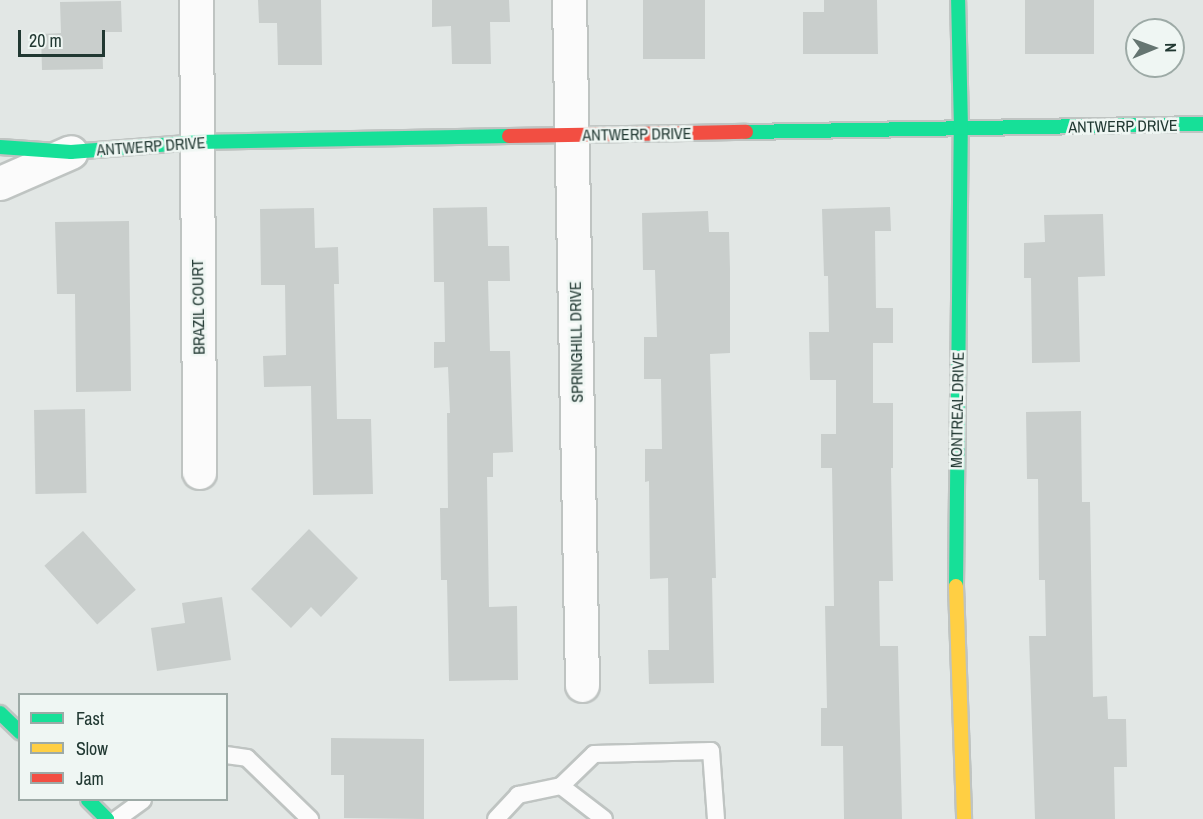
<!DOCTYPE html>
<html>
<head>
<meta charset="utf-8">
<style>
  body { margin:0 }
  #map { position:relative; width:1203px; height:819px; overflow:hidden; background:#e2e7e5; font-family:"Archivo Narrow",sans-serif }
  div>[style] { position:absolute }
  .building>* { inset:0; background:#c9cecc; transform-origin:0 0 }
  .roads { filter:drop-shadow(2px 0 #bfc4c2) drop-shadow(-2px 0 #bfc4c2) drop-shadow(0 2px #bfc4c2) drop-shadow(0 -2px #bfc4c2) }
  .lane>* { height:16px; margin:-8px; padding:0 8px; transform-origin:8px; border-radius:8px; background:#fbfbfb }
  .street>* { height:33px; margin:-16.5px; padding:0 16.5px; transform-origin:16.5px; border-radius:16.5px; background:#fbfbfb }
  .fast>* { height:14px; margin:-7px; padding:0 7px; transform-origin:7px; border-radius:7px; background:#16e098 }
  .slow>* { height:14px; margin:-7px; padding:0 7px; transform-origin:7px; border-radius:7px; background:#ffcf43 }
  .jam>* { height:14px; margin:-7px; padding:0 7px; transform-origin:7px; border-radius:7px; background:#f24e42 }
  span { translate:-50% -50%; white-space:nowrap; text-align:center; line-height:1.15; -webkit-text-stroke:5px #eff6f3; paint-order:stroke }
  .street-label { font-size:16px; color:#213832 }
  .legend { position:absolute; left:18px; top:693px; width:210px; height:108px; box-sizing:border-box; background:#eff6f3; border:2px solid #9daaa6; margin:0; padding:8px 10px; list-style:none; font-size:18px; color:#213832 }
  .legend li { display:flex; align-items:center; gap:12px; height:30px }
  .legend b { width:30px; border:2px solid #9daaa6 }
  .north { position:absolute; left:1125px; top:18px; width:60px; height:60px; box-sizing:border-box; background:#eff6f3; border:2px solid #9daaa6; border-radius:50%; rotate:89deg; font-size:16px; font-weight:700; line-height:24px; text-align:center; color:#213832 }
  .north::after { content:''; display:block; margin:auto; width:21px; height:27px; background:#657571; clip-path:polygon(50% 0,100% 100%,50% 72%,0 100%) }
  .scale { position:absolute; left:18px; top:30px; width:87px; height:27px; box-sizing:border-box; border:3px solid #213832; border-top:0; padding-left:8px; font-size:18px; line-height:21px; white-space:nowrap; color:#213832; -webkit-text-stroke:4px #eff6f3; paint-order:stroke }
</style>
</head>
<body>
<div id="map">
  <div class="building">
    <i style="clip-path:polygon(258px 0,321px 0,322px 65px,278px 65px,277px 23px,259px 23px)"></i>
    <i style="clip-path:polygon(432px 0,509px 0,510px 22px,490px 22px,491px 64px,452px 64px,451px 26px,432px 27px)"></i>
    <i style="left:643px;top:0;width:62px;height:59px"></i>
    <i style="clip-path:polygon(824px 0,877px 0,878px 54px,803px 54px,803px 12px,824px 12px)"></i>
    <i style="left:1025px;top:0;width:69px;height:54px"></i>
    <i style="clip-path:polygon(121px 1px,122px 32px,102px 32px,103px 69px,42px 70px,41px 34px,61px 33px,60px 2px)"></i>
    <i style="clip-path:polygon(487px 207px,488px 246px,509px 246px,510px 281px,488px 281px,490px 351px,510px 351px,513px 452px,493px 453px,493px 477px,487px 477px,489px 607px,517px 606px,518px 680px,449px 681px,447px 580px,441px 580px,440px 508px,448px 508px,447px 413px,450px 413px,448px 367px,434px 368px,434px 342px,445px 342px,444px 282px,434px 282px,433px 208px)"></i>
    <i style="clip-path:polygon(890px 207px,891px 231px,875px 231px,876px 308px,893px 308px,893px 343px,873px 343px,873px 403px,893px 403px,893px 468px,891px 468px,893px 581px,879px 581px,880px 646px,898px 646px,902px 819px,844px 819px,843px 746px,821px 746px,821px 708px,827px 708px,825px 606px,834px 606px,832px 468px,821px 468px,821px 434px,836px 434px,836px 380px,810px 380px,809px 332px,829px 332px,828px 276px,824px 276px,822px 209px)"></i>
    <i style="clip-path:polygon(314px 208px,315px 248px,338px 247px,339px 284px,334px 284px,337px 419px,371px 419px,373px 494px,313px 495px,311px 386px,264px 387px,263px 356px,286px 355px,285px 285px,261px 285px,260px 209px)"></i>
    <i style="clip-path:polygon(708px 211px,709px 232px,729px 232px,730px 269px,730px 353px,710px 354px,716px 578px,712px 578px,714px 683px,649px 684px,648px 650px,669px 650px,668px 578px,650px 579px,649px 481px,645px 482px,645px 449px,662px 449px,661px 379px,644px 379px,644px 337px,657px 337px,655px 270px,643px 270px,642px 213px)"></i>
    <i style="clip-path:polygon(1103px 214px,1105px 276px,1078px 277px,1080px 362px,1032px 363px,1031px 278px,1024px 278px,1024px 243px,1045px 242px,1044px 215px)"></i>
    <i style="clip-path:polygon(129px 221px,131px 391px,76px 392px,75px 294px,57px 294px,55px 222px)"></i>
    <i style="left:85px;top:409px;width:84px;height:51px;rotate:89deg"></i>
    <i style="clip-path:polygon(1081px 411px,1082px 502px,1090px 502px,1093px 697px,1107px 696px,1108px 719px,1126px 719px,1127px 767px,1114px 767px,1115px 819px,1035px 819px,1029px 636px,1046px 636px,1045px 580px,1039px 580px,1038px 479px,1027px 479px,1026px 412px)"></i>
    <i style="clip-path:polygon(309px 529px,358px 578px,321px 617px,311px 607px,291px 628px,251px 589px)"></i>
    <i style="left:83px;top:531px;width:79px;height:52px;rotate:48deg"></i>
    <i style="clip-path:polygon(222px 597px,231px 660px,157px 671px,151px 628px,185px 623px,182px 603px)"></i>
    <i style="clip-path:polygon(331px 738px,424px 739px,424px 819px,344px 818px,344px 775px,331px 775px)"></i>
  </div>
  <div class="roads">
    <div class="lane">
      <i style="left:226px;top:755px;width:21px;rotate:8deg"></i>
      <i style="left:247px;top:758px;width:88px;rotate:44.1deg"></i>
      <i style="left:561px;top:786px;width:46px;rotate:-44.1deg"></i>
      <i style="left:594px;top:754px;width:117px;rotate:-1.5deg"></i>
      <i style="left:711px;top:751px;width:68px;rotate:85.8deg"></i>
      <i style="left:117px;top:819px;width:32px;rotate:-36deg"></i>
      <i style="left:496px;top:819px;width:33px;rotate:-47deg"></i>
      <i style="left:518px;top:795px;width:44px;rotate:-11.8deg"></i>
      <i style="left:561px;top:786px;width:54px;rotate:37.5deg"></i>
    </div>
    <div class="street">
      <i style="left:196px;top:0;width:472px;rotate:89.6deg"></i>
      <i style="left:569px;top:0;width:685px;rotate:88.91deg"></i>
      <i style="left:0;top:183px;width:77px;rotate:-23.6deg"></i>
    </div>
    <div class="fast">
      <i style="left:746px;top:132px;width:457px;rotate:-1deg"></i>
      <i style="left:0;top:147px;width:71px;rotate:4deg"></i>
      <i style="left:71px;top:152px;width:126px;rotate:-4.5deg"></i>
      <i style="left:197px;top:142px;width:312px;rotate:-1.1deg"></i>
      <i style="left:956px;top:586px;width:458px;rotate:-89.4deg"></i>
      <i style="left:961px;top:128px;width:128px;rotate:-91.3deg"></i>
      <i style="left:0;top:713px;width:28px;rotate:44deg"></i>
      <i style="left:88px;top:800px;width:27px;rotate:45deg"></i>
    </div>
    <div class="slow">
      <i style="left:956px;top:586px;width:233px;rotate:88deg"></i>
    </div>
    <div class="jam">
      <i style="left:509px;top:136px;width:237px;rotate:-1deg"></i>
    </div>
  </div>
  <div class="street-label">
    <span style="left:1123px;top:126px;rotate:-1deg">ANTWERP DRIVE</span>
    <span style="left:637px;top:134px;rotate:-1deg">ANTWERP DRIVE</span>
    <span style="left:151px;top:146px;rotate:-4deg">ANTWERP DRIVE</span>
    <span style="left:198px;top:307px;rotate:-91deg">BRAZIL COURT</span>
    <span style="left:576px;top:342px;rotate:-91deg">SPRINGHILL DRIVE</span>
    <span style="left:957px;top:410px;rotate:-89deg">MONTREAL DRIVE</span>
  </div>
  <ul class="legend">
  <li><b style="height:8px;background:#16e098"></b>Fast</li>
  <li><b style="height:8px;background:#ffcf43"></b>Slow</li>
  <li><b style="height:8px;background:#f24e42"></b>Jam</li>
  </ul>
  <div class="north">N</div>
  <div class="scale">20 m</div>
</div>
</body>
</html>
